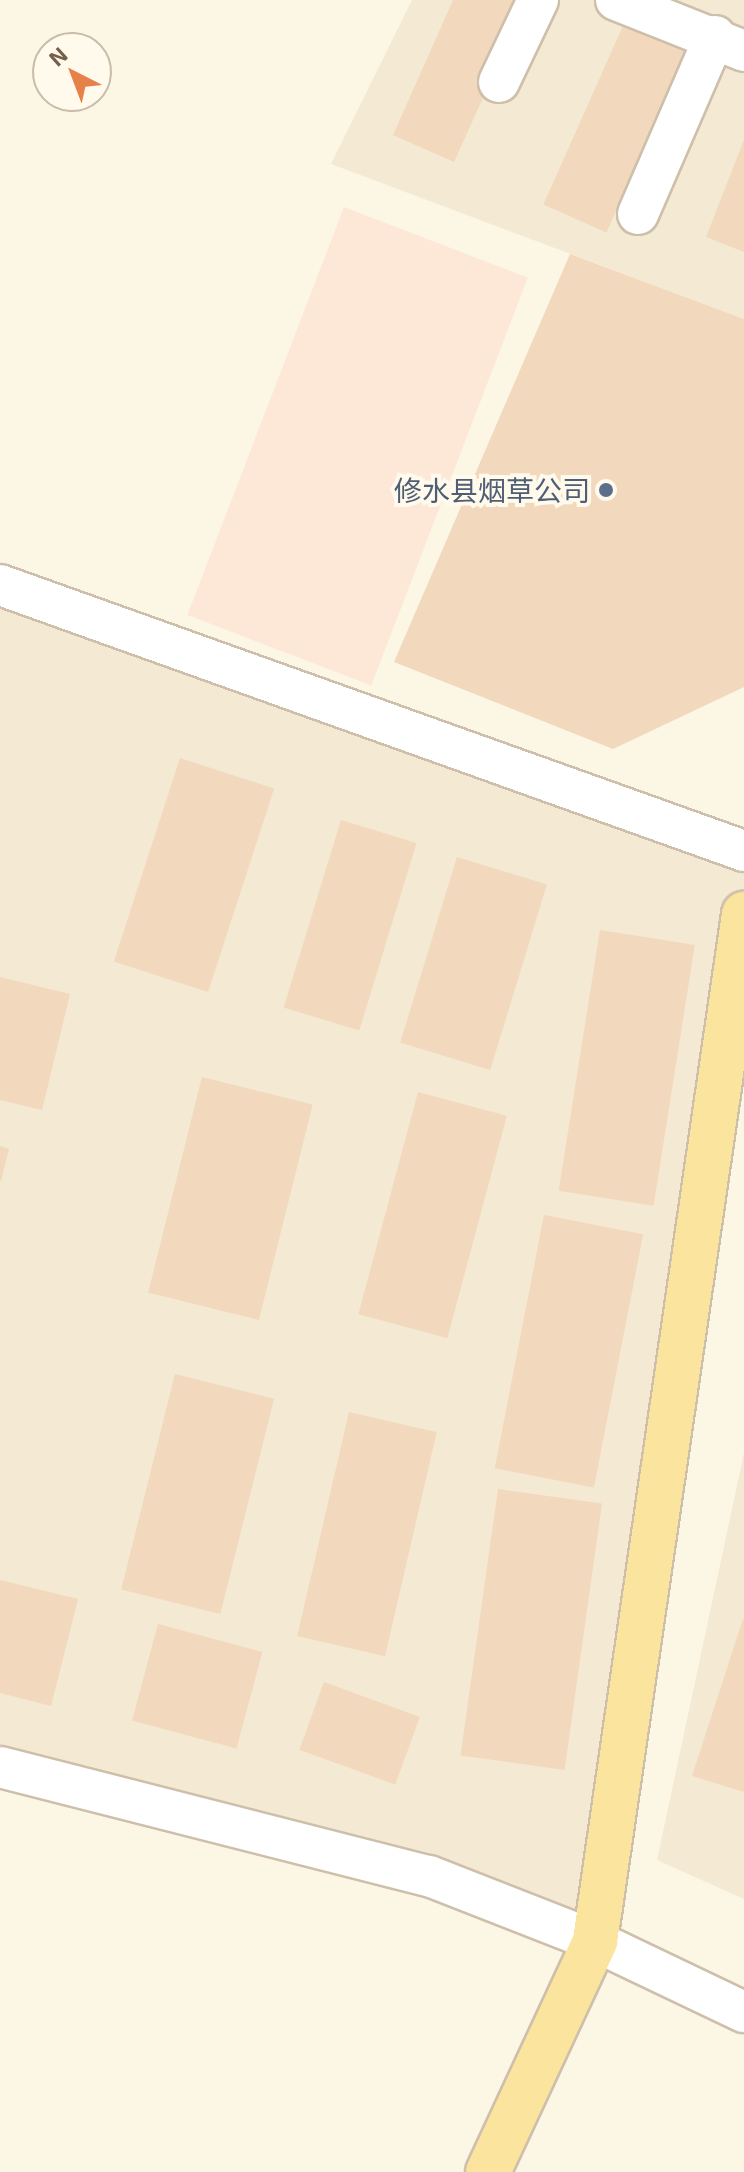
<!DOCTYPE html>
<html>
<head>
<meta charset="utf-8">
<style>
  body { margin:0 }
  #map { position:relative; width:744px; height:2172px; overflow:hidden; background:#fcf6e5; font-family:"Exo 2","Noto Sans SC",sans-serif }
  div>[style] { position:absolute }
  .residential>* { inset:0; background:#f4e9d3 }
  .commercial>* { inset:0; background:#fde8d8; transform-origin:0 0 }
  .building>* { inset:0; background:#f2d8bc; transform-origin:0 0 }
  .roads { filter:drop-shadow(2px 0 #cebfab) drop-shadow(-2px 0 #cebfab) drop-shadow(0 2px #cebfab) drop-shadow(0 -2px #cebfab) }
  .minor>* { height:40px; margin:-20px; padding:0 20px; transform-origin:20px; border-radius:20px; background:#fff }
  .major>* { height:44px; margin:-22px; padding:0 22px; transform-origin:22px; border-radius:22px; background:#fbe49d }
  .dots>* { width:22px; height:22px; translate:-50% -50%; box-sizing:border-box; border:4px solid #fffaeb; border-radius:50% }
  span { translate:-50% -50%; white-space:nowrap; text-align:center; line-height:1.15; -webkit-text-stroke:8px #fffaeb; paint-order:stroke }
  .service-label { font-size:28px; color:#4e5e75 }
  .right { translate:-100% -50%; text-align:right }
  .north { position:absolute; left:32px; top:32px; width:80px; height:80px; box-sizing:border-box; background:#fffaeb; border:2px solid #c8bcab; border-radius:50%; rotate:318deg; font-size:22px; font-weight:700; line-height:32px; text-align:center; color:#755f4a }
  .north::after { content:''; display:block; margin:auto; width:28px; height:36px; background:#e6814a; clip-path:polygon(50% 0,100% 100%,50% 72%,0 100%) }
</style>
</head>
<body>
<div id="map">
  <div class="residential">
    <i style="clip-path:polygon(412px 0,744px 0,744px 319px,331px 164px)"></i>
    <i style="clip-path:polygon(0 585px,744px 851px,744px 914px,595px 1941px,0 1767px)"></i>
    <i style="clip-path:polygon(744px 1453px,744px 1899px,657px 1860px)"></i>
  </div>
  <div class="commercial">
    <i style="left:344px;top:207px;width:197px;height:437px;rotate:21deg"></i>
  </div>
  <div class="building">
    <i style="clip-path:polygon(453px 0,527px 0,454px 162px,393px 135px)"></i>
    <i style="left:626px;top:19px;width:69px;height:203px;rotate:24deg"></i>
    <i style="clip-path:polygon(744px 140px,744px 252px,706px 237px)"></i>
    <i style="clip-path:polygon(570px 254px,744px 319px,744px 687px,613px 749px,394px 662px)"></i>
    <i style="left:180px;top:758px;width:99px;height:214px;rotate:18deg"></i>
    <i style="left:341px;top:820px;width:79px;height:196px;rotate:17deg"></i>
    <i style="left:457px;top:857px;width:94px;height:194px;rotate:17deg"></i>
    <i style="left:600px;top:930px;width:96px;height:264px;rotate:9deg"></i>
    <i style="clip-path:polygon(0 977px,70px 994px,42px 1110px,0 1100px)"></i>
    <i style="left:202px;top:1077px;width:114px;height:222px;rotate:14deg"></i>
    <i style="left:418px;top:1092px;width:92px;height:230px;rotate:15deg"></i>
    <i style="clip-path:polygon(0 1146px,9px 1149px,1px 1181px,0 1181px)"></i>
    <i style="left:544px;top:1215px;width:101px;height:258px;rotate:11deg"></i>
    <i style="left:175px;top:1374px;width:102px;height:222px;rotate:14deg"></i>
    <i style="left:349px;top:1412px;width:90px;height:230px;rotate:13deg"></i>
    <i style="left:498px;top:1489px;width:105px;height:269px;rotate:8deg"></i>
    <i style="clip-path:polygon(0 1580px,78px 1599px,51px 1706px,0 1693px)"></i>
    <i style="clip-path:polygon(743px 1619px,744px 1619px,744px 1792px,692px 1776px)"></i>
    <i style="left:158px;top:1624px;width:108px;height:100px;rotate:15deg"></i>
    <i style="left:324px;top:1682px;width:102px;height:72px;rotate:20deg"></i>
  </div>
  <div class="roads">
    <div class="minor">
      <i style="left:616px;top:0;width:138px;rotate:21.7deg"></i>
      <i style="left:499px;top:82px;width:91px;rotate:-64.6deg"></i>
      <i style="left:638px;top:214px;width:194px;rotate:-66.6deg"></i>
      <i style="left:0;top:585px;width:790px;rotate:19.67deg"></i>
      <i style="left:0;top:1767px;width:443px;rotate:14.3deg"></i>
      <i style="left:429px;top:1876px;width:178px;rotate:21.4deg"></i>
      <i style="left:595px;top:1941px;width:165px;rotate:25.5deg"></i>
    </div>
    <div class="major">
      <i style="left:488px;top:2172px;width:255px;rotate:-65.1deg"></i>
      <i style="left:595px;top:1941px;width:1038px;rotate:-81.74deg"></i>
    </div>
  </div>
  <div class="dots">
    <i style="left:606px;top:490px;background:#5c6f8a"></i>
  </div>
  <div class="service-label">
    <span class="right" style="left:590px;top:490px">修水县烟草公司</span>
  </div>
  <div class="north">N</div>
</div>
</body>
</html>
